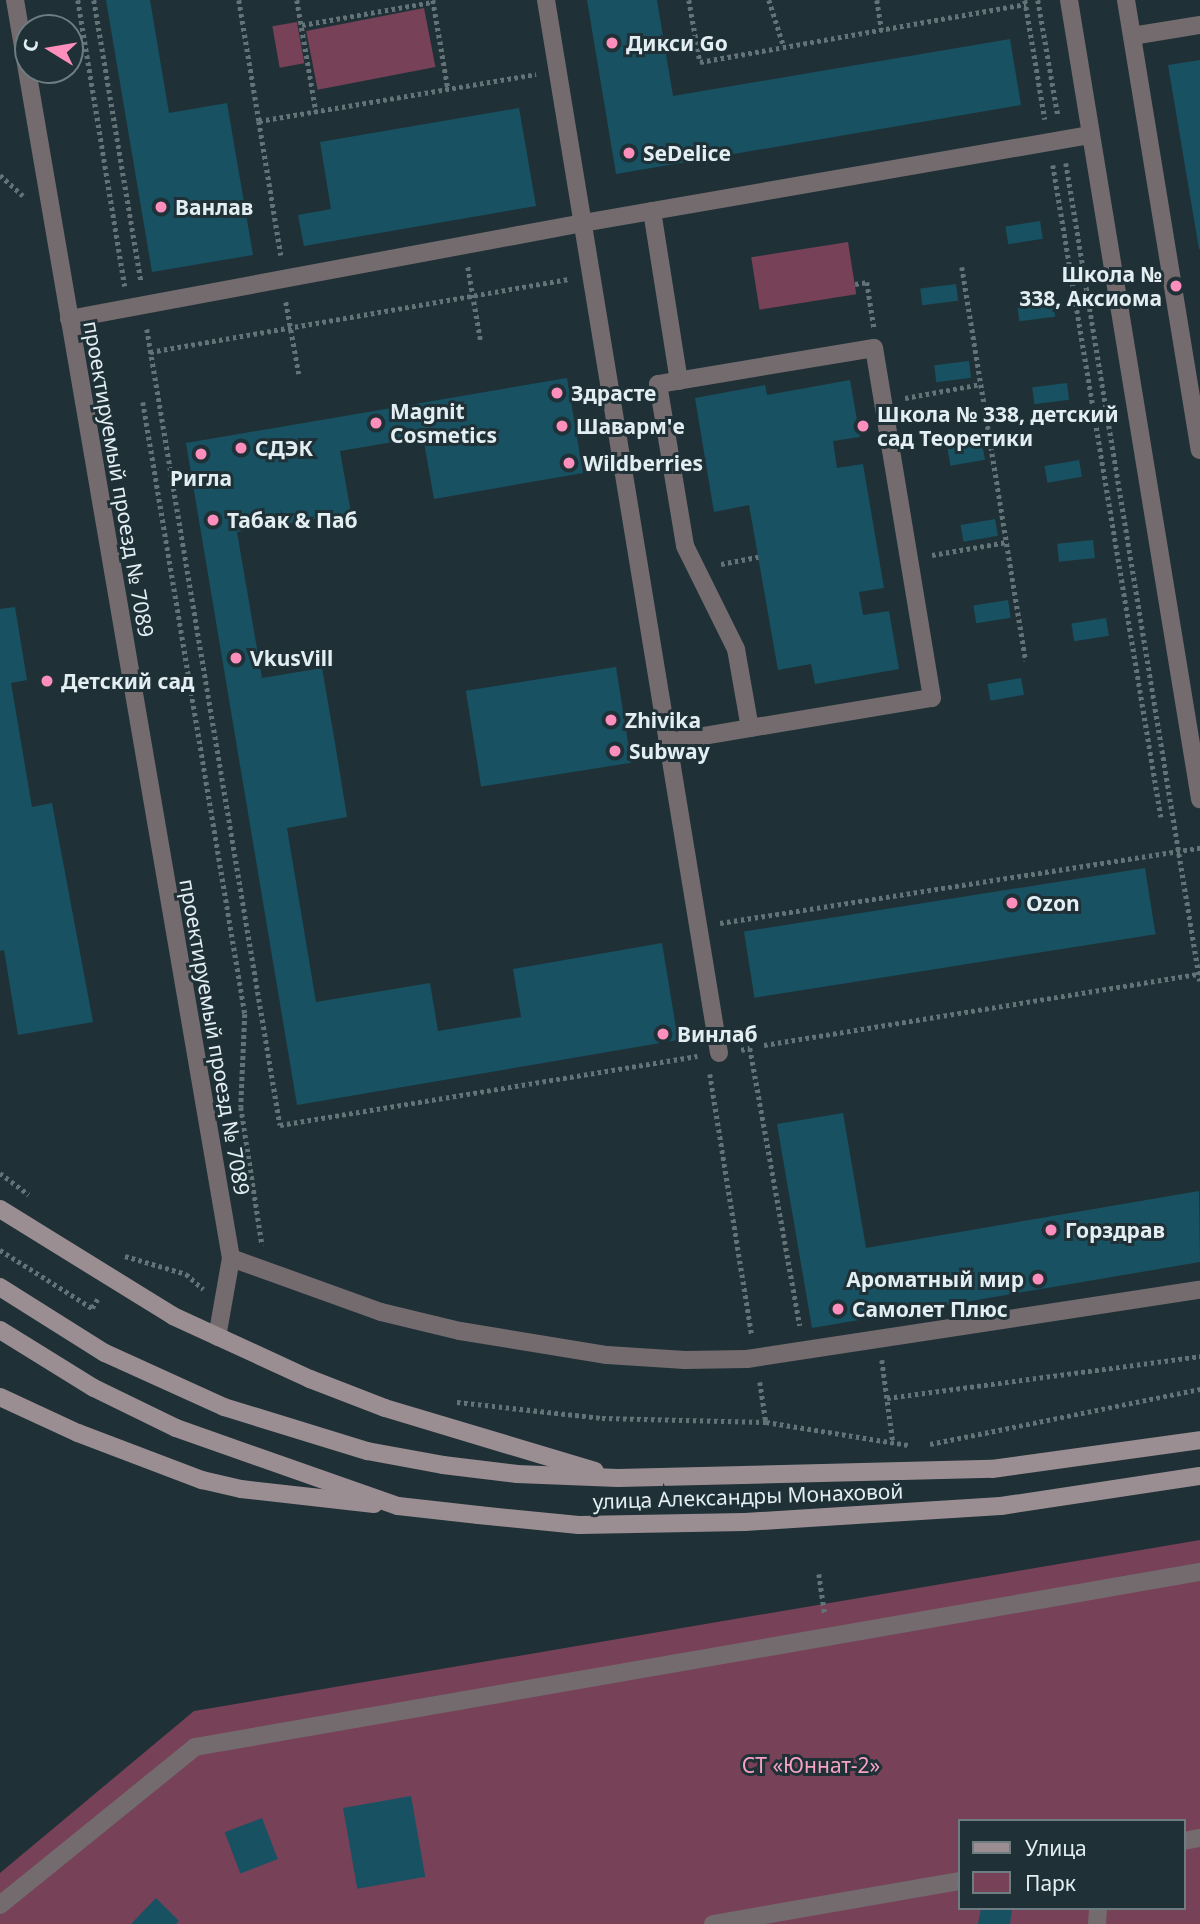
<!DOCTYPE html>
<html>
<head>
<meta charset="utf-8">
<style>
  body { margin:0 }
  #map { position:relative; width:1200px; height:1924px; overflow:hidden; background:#1f3137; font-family:"Noto Sans",sans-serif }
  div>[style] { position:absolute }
  .green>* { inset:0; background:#774157; transform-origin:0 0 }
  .building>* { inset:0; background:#185162; transform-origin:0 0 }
  .path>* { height:4.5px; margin-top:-2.25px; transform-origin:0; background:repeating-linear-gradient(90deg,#647378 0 3.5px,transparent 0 7px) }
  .lane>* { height:18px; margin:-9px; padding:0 9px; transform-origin:9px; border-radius:9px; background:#746b6e }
  .street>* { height:18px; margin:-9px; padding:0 9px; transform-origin:9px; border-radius:9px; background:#746b6e }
  .secondary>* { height:18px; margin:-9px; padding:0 9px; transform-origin:9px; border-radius:9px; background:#9b8e92 }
  .dots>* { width:19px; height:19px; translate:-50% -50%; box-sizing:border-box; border:4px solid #1f3137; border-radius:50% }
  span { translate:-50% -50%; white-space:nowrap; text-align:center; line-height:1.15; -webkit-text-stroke:6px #1f3137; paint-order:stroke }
  .poi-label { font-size:21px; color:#e3eef2; font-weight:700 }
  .left { translate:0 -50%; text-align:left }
  .right { translate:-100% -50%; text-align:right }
  .street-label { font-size:21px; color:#e3eef2 }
  .park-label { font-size:21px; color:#f7a2c3 }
  .legend { position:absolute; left:958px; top:1819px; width:228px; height:91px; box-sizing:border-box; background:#1f3137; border:2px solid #6d7d82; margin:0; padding:9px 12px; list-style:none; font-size:21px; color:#e3eef2 }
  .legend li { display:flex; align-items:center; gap:14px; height:35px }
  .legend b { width:35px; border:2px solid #6d7d82 }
  .north { position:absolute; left:14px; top:14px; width:70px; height:70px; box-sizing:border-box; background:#1f3137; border:2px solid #6d7d82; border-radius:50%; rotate:281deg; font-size:19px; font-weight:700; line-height:28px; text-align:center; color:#e3eef2 }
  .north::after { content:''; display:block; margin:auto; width:24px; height:32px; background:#fe8ebc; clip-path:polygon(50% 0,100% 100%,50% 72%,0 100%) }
</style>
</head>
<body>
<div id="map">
  <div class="green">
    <i style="left:424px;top:8px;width:60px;height:120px;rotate:79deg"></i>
    <i style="left:297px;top:22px;width:42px;height:25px;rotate:80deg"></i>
    <i style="left:848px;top:242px;width:53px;height:98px;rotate:81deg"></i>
    <i style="clip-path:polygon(evenodd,1200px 1540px,1200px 1924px,0 1924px,0 1873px,194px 1711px,1200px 1540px,960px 1821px,1184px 1821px,1184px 1908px,960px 1908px,960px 1821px)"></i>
  </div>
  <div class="building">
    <i style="clip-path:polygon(106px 0,150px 0,169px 113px,227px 103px,253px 255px,152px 272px)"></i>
    <i style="clip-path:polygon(587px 0,657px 0,673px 96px,1010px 39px,1021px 105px,616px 174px)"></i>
    <i style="clip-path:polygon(1200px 60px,1200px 249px,1199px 249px,1168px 65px)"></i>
    <i style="clip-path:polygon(519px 108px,536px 206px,304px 246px,298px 215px,331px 209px,320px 142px)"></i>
    <i style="left:1040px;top:221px;width:18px;height:35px;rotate:81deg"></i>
    <i style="left:956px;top:284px;width:17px;height:36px;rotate:83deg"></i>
    <i style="left:1053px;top:300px;width:17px;height:36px;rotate:83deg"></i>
    <i style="left:969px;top:361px;width:17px;height:35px;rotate:83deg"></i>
    <i style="clip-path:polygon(567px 378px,583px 473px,434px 499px,423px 437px,340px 451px,351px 513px,237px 532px,262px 678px,322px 668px,335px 743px,347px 817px,287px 828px,316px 1002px,430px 983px,438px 1031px,521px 1017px,513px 969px,662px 943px,678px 1040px,297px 1105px,186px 443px)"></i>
    <i style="clip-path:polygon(850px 380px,860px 437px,833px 441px,837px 468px,863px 464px,884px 588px,859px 592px,863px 615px,889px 611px,899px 669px,815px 684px,811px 664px,778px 670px,749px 505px,714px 512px,695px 398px,765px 385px,767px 395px)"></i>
    <i style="left:1067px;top:383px;width:17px;height:35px;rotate:83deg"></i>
    <i style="left:982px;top:443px;width:17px;height:35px;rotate:80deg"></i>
    <i style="left:1079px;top:460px;width:17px;height:35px;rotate:80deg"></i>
    <i style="left:995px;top:519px;width:17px;height:35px;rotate:80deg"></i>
    <i style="left:1093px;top:540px;width:18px;height:36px;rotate:84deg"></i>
    <i style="left:1008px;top:600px;width:18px;height:35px;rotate:81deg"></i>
    <i style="clip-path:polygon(15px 607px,27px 680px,11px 683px,32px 807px,52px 803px,93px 1022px,18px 1035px,4px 950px,0 951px,0 609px)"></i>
    <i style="left:1106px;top:618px;width:18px;height:35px;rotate:81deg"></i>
    <i style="left:616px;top:667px;width:97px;height:152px;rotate:81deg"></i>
    <i style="left:1021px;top:678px;width:17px;height:34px;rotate:80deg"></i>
    <i style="left:1145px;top:868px;width:67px;height:406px;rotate:81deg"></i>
    <i style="clip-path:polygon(843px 1113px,866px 1248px,1199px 1191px,1200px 1262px,812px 1328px,777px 1124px)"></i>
    <i style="left:411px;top:1796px;width:82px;height:69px;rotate:80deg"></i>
    <i style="left:262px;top:1818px;width:44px;height:40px;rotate:69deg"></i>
    <i style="clip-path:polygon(156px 1898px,179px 1921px,176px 1924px,131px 1924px)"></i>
    <i style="clip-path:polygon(981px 1908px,1012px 1908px,1010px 1924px,978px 1924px)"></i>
  </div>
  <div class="path">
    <i style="left:78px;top:0;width:290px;rotate:80.7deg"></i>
    <i style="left:94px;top:0;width:286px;rotate:80.5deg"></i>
    <i style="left:239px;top:0;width:123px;rotate:80.6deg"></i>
    <i style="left:259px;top:121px;width:281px;rotate:-9.6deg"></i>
    <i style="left:297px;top:0;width:113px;rotate:80.3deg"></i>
    <i style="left:433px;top:0;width:90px;rotate:80.4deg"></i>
    <i style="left:689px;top:0;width:63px;rotate:79.9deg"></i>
    <i style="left:700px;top:62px;width:331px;rotate:-10.1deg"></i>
    <i style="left:769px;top:0;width:49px;rotate:72.3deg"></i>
    <i style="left:877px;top:0;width:30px;rotate:81deg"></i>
    <i style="left:1025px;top:0;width:121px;rotate:80.5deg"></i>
    <i style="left:1038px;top:0;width:118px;rotate:80.2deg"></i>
    <i style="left:302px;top:25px;width:133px;rotate:-10deg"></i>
    <i style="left:259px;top:121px;width:136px;rotate:80.7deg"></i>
    <i style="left:1066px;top:163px;width:829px;rotate:80.7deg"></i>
    <i style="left:1053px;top:165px;width:661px;rotate:80.59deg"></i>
    <i style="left:0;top:175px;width:31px;rotate:42deg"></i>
    <i style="left:468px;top:267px;width:76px;rotate:80.2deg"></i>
    <i style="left:962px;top:267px;width:399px;rotate:80.8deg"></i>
    <i style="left:855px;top:284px;width:12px;rotate:-9deg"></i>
    <i style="left:867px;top:282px;width:46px;rotate:81.2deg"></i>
    <i style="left:286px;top:302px;width:73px;rotate:79.8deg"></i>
    <i style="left:147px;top:329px;width:807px;rotate:80.51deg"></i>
    <i style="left:280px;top:1125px;width:423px;rotate:-9.4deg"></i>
    <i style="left:150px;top:352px;width:425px;rotate:-9.9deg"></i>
    <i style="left:905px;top:398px;width:77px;rotate:-10.4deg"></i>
    <i style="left:143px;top:402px;width:620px;rotate:80.54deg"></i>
    <i style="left:245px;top:1014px;width:93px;rotate:92.5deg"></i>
    <i style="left:241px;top:1107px;width:140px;rotate:81.3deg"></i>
    <i style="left:932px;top:555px;width:76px;rotate:-9.8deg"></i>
    <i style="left:721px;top:564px;width:38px;rotate:-11deg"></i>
    <i style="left:720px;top:923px;width:486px;rotate:-8.9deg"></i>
    <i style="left:764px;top:1045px;width:441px;rotate:-9.3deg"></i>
    <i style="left:741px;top:1050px;width:9px;rotate:-13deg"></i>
    <i style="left:750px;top:1048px;width:282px;rotate:79.8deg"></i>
    <i style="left:710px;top:1074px;width:264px;rotate:80.9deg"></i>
    <i style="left:0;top:1173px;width:36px;rotate:37deg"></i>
    <i style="left:0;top:1250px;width:109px;rotate:32.2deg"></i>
    <i style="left:92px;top:1308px;width:13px;rotate:-58deg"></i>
    <i style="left:125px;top:1256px;width:64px;rotate:16.4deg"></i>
    <i style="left:186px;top:1274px;width:23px;rotate:41deg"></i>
    <i style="left:882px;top:1360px;width:83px;rotate:82.4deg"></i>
    <i style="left:760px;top:1382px;width:40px;rotate:81.5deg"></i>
    <i style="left:887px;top:1398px;width:316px;rotate:-7.6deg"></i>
    <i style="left:457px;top:1402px;width:146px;rotate:6.3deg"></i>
    <i style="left:602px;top:1418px;width:164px;rotate:1.4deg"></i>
    <i style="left:766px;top:1422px;width:144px;rotate:9.2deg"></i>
    <i style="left:930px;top:1444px;width:276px;rotate:-11.5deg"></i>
    <i style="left:819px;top:1574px;width:41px;rotate:81.7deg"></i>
  </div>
  <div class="lane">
    <i style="left:1126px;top:0;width:456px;rotate:80.7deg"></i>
    <i style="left:1132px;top:36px;width:69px;rotate:-9.2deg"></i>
    <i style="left:652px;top:211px;width:172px;rotate:81deg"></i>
    <i style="left:69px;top:319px;width:523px;rotate:-10.58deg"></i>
    <i style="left:583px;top:223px;width:515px;rotate:-9.85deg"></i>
    <i style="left:668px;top:742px;width:83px;rotate:-9.7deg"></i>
    <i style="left:750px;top:728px;width:184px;rotate:-9.4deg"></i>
    <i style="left:932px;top:698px;width:355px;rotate:-99.4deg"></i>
    <i style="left:874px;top:348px;width:219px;rotate:170.5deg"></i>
    <i style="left:658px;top:384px;width:164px;rotate:80.5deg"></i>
    <i style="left:685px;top:546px;width:115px;rotate:63.7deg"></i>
    <i style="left:736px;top:649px;width:80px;rotate:80deg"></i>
    <i style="left:231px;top:1258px;width:159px;rotate:19.8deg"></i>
    <i style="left:381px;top:1312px;width:81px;rotate:13.5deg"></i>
    <i style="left:460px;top:1331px;width:149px;rotate:9.3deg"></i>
    <i style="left:607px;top:1355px;width:78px;rotate:3.7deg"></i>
    <i style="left:685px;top:1360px;width:62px;rotate:-0.9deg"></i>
    <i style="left:747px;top:1359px;width:458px;rotate:-8.7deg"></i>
    <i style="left:1184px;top:1841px;width:16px;rotate:-11deg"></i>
    <i style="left:713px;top:1924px;width:251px;rotate:-9.9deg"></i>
    <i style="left:1097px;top:1924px;width:16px;rotate:-86deg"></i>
  </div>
  <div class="street">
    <i style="left:15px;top:0;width:1276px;rotate:80.26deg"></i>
    <i style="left:231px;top:1258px;width:80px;rotate:100deg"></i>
    <i style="left:546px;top:0;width:1067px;rotate:80.67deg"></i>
    <i style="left:1069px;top:0;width:810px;rotate:80.69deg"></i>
    <i style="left:0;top:1905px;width:251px;rotate:-39deg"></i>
    <i style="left:195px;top:1747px;width:1020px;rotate:-9.88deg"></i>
  </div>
  <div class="secondary">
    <i style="left:0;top:1209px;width:203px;rotate:31.7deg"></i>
    <i style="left:173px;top:1316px;width:151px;rotate:24.7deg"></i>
    <i style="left:310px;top:1379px;width:80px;rotate:21.1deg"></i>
    <i style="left:385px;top:1408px;width:219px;rotate:16.7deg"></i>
    <i style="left:0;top:1287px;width:124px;rotate:32.2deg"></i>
    <i style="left:105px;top:1353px;width:131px;rotate:24.4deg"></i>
    <i style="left:224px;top:1407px;width:150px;rotate:17.1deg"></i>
    <i style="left:367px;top:1451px;width:77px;rotate:10.4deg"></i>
    <i style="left:443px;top:1465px;width:75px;rotate:6.9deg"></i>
    <i style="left:517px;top:1474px;width:101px;rotate:2.3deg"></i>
    <i style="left:618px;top:1478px;width:374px;rotate:-1.4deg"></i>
    <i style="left:992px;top:1469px;width:210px;rotate:-7.9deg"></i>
    <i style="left:0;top:1330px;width:110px;rotate:31.7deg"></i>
    <i style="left:94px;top:1388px;width:91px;rotate:26deg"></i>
    <i style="left:176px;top:1428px;width:235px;rotate:19.4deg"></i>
    <i style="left:398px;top:1506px;width:81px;rotate:6.4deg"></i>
    <i style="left:478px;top:1515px;width:101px;rotate:5.7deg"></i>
    <i style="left:579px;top:1525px;width:166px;rotate:-1deg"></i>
    <i style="left:745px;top:1522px;width:256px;rotate:-3.6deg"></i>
    <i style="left:1001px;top:1506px;width:201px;rotate:-8.6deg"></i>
    <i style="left:0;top:1397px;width:86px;rotate:24.8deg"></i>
    <i style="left:78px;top:1433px;width:133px;rotate:20.8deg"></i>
    <i style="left:202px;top:1480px;width:40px;rotate:13deg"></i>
    <i style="left:241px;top:1489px;width:134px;rotate:6.4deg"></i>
  </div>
  <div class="dots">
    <i style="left:612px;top:43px;background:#fe8ebc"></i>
    <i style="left:629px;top:153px;background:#fe8ebc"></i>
    <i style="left:161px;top:207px;background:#fe8ebc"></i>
    <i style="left:1176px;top:286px;background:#fe8ebc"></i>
    <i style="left:557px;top:393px;background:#fe8ebc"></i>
    <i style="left:376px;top:423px;background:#fe8ebc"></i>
    <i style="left:562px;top:426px;background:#fe8ebc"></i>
    <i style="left:863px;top:426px;background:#fe8ebc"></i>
    <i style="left:241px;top:448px;background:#fe8ebc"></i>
    <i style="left:201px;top:454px;background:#fe8ebc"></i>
    <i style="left:569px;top:463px;background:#fe8ebc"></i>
    <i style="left:213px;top:520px;background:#fe8ebc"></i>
    <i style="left:236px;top:658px;background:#fe8ebc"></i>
    <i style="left:47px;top:681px;background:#fe8ebc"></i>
    <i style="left:611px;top:720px;background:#fe8ebc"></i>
    <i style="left:615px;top:751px;background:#fe8ebc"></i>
    <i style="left:1012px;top:903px;background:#fe8ebc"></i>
    <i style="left:663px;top:1034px;background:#fe8ebc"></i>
    <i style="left:1051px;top:1230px;background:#fe8ebc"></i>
    <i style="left:1038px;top:1279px;background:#fe8ebc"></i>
    <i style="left:838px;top:1309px;background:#fe8ebc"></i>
  </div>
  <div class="poi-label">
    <span class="left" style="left:626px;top:43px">Дикси Go</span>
    <span class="left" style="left:643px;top:153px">SeDelice</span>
    <span class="left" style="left:175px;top:207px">Ванлав</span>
    <span class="right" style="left:1162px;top:286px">Школа №<br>338, Аксиома</span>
    <span class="left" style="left:571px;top:393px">Здрасте</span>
    <span class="left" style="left:390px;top:423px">Magnit<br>Cosmetics</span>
    <span class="left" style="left:877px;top:426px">Школа № 338, детский<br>сад Теоретики</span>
    <span class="left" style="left:576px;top:426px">Шаварм'е</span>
    <span class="left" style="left:255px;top:448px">СДЭК</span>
    <span class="left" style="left:583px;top:463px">Wildberries</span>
    <span style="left:201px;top:478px">Ригла</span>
    <span class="left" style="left:227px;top:520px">Табак &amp; Паб</span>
    <span class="left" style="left:250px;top:658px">VkusVill</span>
    <span class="left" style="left:61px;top:681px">Детский сад</span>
    <span class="left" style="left:625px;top:720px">Zhivika</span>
    <span class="left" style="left:629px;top:751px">Subway</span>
    <span class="left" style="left:1026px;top:903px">Ozon</span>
    <span class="left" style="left:677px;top:1034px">Винлаб</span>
    <span class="left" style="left:1065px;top:1230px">Горздрав</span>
    <span class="right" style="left:1024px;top:1279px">Ароматный мир</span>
    <span class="left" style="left:852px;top:1309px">Самолет Плюс</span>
  </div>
  <div class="street-label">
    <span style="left:119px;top:479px;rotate:80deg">проектируемый проезд № 7089</span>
    <span style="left:215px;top:1037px;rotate:80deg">проектируемый проезд № 7089</span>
    <span style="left:748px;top:1496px;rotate:-2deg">улица Александры Монаховой</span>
  </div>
  <div class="park-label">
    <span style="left:811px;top:1765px">СТ «Юннат-2»</span>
  </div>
  <ul class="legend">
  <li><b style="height:9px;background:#9b8e92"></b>Улица</li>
  <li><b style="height:19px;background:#774157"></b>Парк</li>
  </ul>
  <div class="north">С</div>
</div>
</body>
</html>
